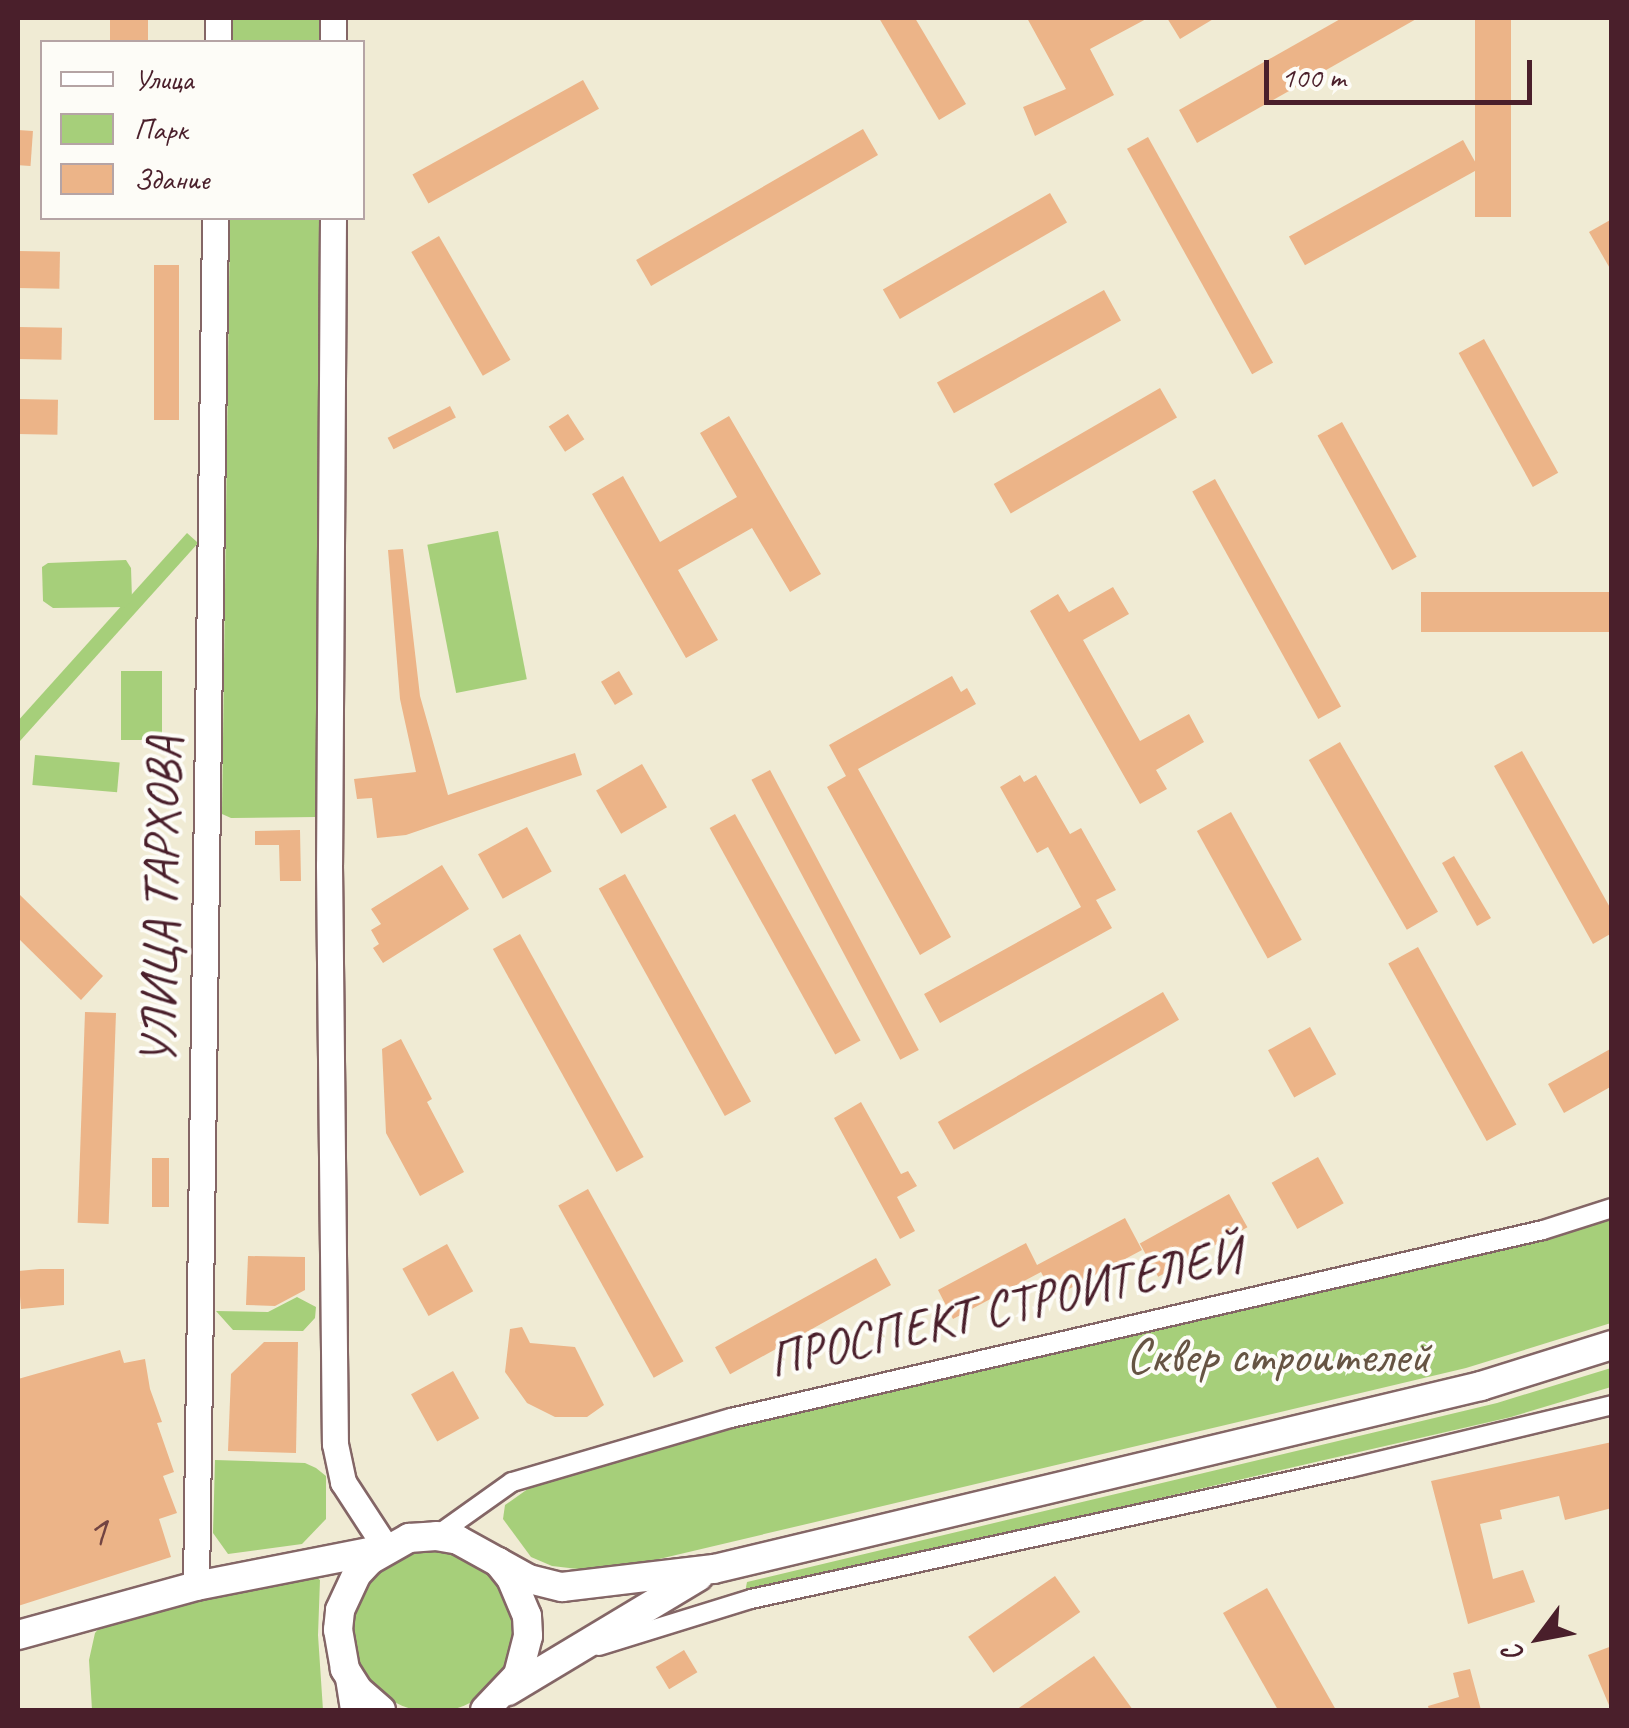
<!DOCTYPE html>
<html>
<head>
<meta charset="utf-8">
<style>
  body { margin:0 }
  #map { position:relative; width:1629px; height:1728px; overflow:hidden; background:#f0ebd4; font-family:Caveat,sans-serif }
  div>[style] { position:absolute }
  .green>* { inset:0; background:#a6cf7a; transform-origin:0 0 }
  .round { border-radius:50% }
  .building>* { inset:0; background:#ecb488; transform-origin:0 0 }
  .roads { filter:drop-shadow(2px 0 #846666) drop-shadow(-2px 0 #846666) drop-shadow(0 2px #846666) drop-shadow(0 -2px #846666) }
  .minor>* { height:18px; margin:-9px; padding:0 9px; transform-origin:9px; border-radius:9px; background:#fff }
  .tertiary>* { height:22px; margin:-11px; padding:0 11px; transform-origin:11px; border-radius:11px; background:#fff }
  .secondary>* { height:25px; margin:-12.5px; padding:0 12.5px; transform-origin:12.5px; border-radius:12.5px; background:#fff }
  .primary>* { height:28px; margin:-14px; padding:0 14px; transform-origin:14px; border-radius:14px; background:#fff }
  span { translate:-50% -50%; white-space:nowrap; text-align:center; line-height:1.15; -webkit-text-stroke:8px #fdfcf7; paint-order:stroke }
  .number-label { font-size:45px; color:#724442 }
  .number-label span { -webkit-text-stroke-width:0 }
  .street-label { font-size:50px; color:#4a1f2b }
  .park-label { font-size:50px; color:#665443 }
  .frame { position:absolute; inset:0; border:20px solid #4a1f2b; pointer-events:none }
  .legend { position:absolute; left:40px; top:40px; width:325px; height:180px; box-sizing:border-box; background:#fdfcf7; border:2px solid #b5a4a5; margin:0; padding:12px 18px; list-style:none; font-size:30px; color:#4a1f2b }
  .legend li { display:flex; align-items:center; gap:20px; height:50px }
  .legend b { width:50px; border:2px solid #b5a4a5 }
  .north { position:absolute; left:1489px; top:1588px; width:100px; height:100px; -webkit-text-stroke:8px #fdfcf7; paint-order:stroke; rotate:238deg; font-size:28px; font-weight:700; line-height:40px; text-align:center; color:#4a1f2b }
  .north::after { content:''; display:block; margin:auto; width:35px; height:45px; background:#4a1f2b; clip-path:polygon(50% 0,100% 100%,50% 72%,0 100%) }
  .scale { position:absolute; left:1264px; top:60px; width:268px; height:45px; box-sizing:border-box; border:5px solid #4a1f2b; border-top:0; padding-left:12px; font-size:30px; line-height:35px; white-space:nowrap; color:#4a1f2b; -webkit-text-stroke:8px #fdfcf7; paint-order:stroke }
</style>
</head>
<body>
<div id="map">
  <div class="green">
    <i style="left:233px;top:18px;width:87px;height:24px"></i>
    <i style="clip-path:polygon(230px 218px,319px 218px,316px 817px,231px 818px,222px 814px)"></i>
    <i style="left:498px;top:531px;width:151px;height:72px;rotate:79deg"></i>
    <i style="left:187px;top:533px;width:15px;height:273px;rotate:42deg"></i>
    <i style="clip-path:polygon(126px 560px,131px 568px,132px 600px,126px 607px,53px 608px,43px 601px,42px 567px,48px 563px)"></i>
    <i style="left:121px;top:671px;width:41px;height:69px"></i>
    <i style="left:35px;top:755px;width:85px;height:30px;rotate:5deg"></i>
    <i style="clip-path:polygon(1611px 1218px,1611px 1323px,1466px 1368px,604px 1572px,552px 1566px,531px 1557px,503px 1519px,505px 1505px,532px 1486px,735px 1428px)"></i>
    <i style="clip-path:polygon(297px 1297px,316px 1307px,315px 1318px,303px 1331px,233px 1330px,216px 1311px,268px 1312px)"></i>
    <i style="clip-path:polygon(1611px 1368px,1611px 1387px,1511px 1417px,748px 1593px,746px 1587px,747px 1582px,1497px 1403px)"></i>
    <i style="clip-path:polygon(215px 1460px,305px 1463px,316px 1468px,326px 1476px,326px 1519px,302px 1544px,228px 1554px,213px 1533px)"></i>
    <i class="round" style="left:352px;top:1550px;width:162px;height:162px"></i>
    <i style="clip-path:polygon(310px 1573px,320px 1580px,318px 1635px,323px 1710px,92px 1710px,89px 1660px,95px 1633px,105px 1621px)"></i>
  </div>
  <div class="building">
    <i style="left:110px;top:18px;width:38px;height:24px"></i>
    <i style="clip-path:polygon(879px 18px,915px 18px,966px 104px,939px 120px)"></i>
    <i style="clip-path:polygon(1027px 18px,1148px 18px,1090px 49px,1114px 95px,1035px 136px,1023px 107px,1066px 89px)"></i>
    <i style="clip-path:polygon(1167px 18px,1215px 18px,1180px 39px)"></i>
    <i style="clip-path:polygon(1342px 18px,1418px 18px,1197px 143px,1179px 110px)"></i>
    <i style="left:1475px;top:18px;width:36px;height:199px"></i>
    <i style="left:583px;top:80px;width:33px;height:195px;rotate:61deg"></i>
    <i style="left:863px;top:129px;width:30px;height:262px;rotate:60deg"></i>
    <i style="left:18px;top:130px;width:15px;height:35px;rotate:4deg"></i>
    <i style="left:1148px;top:137px;width:258px;height:24px;rotate:61deg"></i>
    <i style="left:1463px;top:140px;width:33px;height:199px;rotate:61deg"></i>
    <i style="left:1050px;top:193px;width:34px;height:193px;rotate:60deg"></i>
    <i style="clip-path:polygon(1612px 219px,1612px 272px,1589px 232px)"></i>
    <i style="left:439px;top:236px;width:143px;height:32px;rotate:60deg"></i>
    <i style="left:18px;top:251px;width:42px;height:37px;rotate:1deg"></i>
    <i style="left:154px;top:265px;width:25px;height:155px"></i>
    <i style="left:1104px;top:290px;width:35px;height:191px;rotate:61deg"></i>
    <i style="left:18px;top:327px;width:44px;height:32px;rotate:1deg"></i>
    <i style="left:1484px;top:339px;width:153px;height:29px;rotate:61deg"></i>
    <i style="left:1160px;top:388px;width:34px;height:192px;rotate:60deg"></i>
    <i style="left:18px;top:399px;width:40px;height:35px;rotate:1deg"></i>
    <i style="left:450px;top:406px;width:13px;height:70px;rotate:63deg"></i>
    <i style="left:568px;top:414px;width:30px;height:23px;rotate:57deg"></i>
    <i style="clip-path:polygon(729px 416px,821px 574px,790px 592px,752px 528px,678px 570px,718px 640px,686px 658px,592px 494px,623px 476px,660px 542px,737px 497px,700px 433px)"></i>
    <i style="left:1342px;top:422px;width:154px;height:28px;rotate:61deg"></i>
    <i style="left:1215px;top:479px;width:260px;height:26px;rotate:61deg"></i>
    <i style="clip-path:polygon(403px 549px,420px 696px,448px 795px,575px 753px,582px 775px,406px 835px,377px 838px,372px 798px,357px 799px,354px 779px,416px 772px,400px 699px,388px 550px)"></i>
    <i style="clip-path:polygon(1113px 587px,1129px 614px,1083px 640px,1140px 741px,1189px 714px,1204px 742px,1156px 770px,1167px 789px,1140px 804px,1030px 611px,1058px 594px,1069px 612px)"></i>
    <i style="left:1612px;top:592px;width:40px;height:191px;rotate:90deg"></i>
    <i style="left:619px;top:671px;width:27px;height:21px;rotate:59deg"></i>
    <i style="clip-path:polygon(952px 676px,961px 692px,967px 688px,976px 704px,858px 769px,951px 937px,920px 955px,827px 787px,846px 776px,829px 745px)"></i>
    <i style="left:1340px;top:742px;width:196px;height:36px;rotate:60deg"></i>
    <i style="clip-path:polygon(1522px 751px,1612px 911px,1612px 933px,1593px 944px,1494px 766px)"></i>
    <i style="left:642px;top:764px;width:50px;height:53px;rotate:60deg"></i>
    <i style="left:770px;top:770px;width:317px;height:21px;rotate:62deg"></i>
    <i style="clip-path:polygon(1020px 775px,1024px 782px,1036px 775px,1070px 834px,1081px 828px,1116px 890px,1096px 900px,1112px 928px,940px 1023px,924px 994px,1081px 907px,1048px 847px,1037px 853px,1000px 787px)"></i>
    <i style="left:1231px;top:812px;width:146px;height:39px;rotate:61deg"></i>
    <i style="left:735px;top:814px;width:259px;height:29px;rotate:61deg"></i>
    <i style="left:527px;top:827px;width:51px;height:56px;rotate:61deg"></i>
    <i style="clip-path:polygon(300px 830px,301px 881px,280px 881px,279px 845px,255px 845px,255px 831px)"></i>
    <i style="clip-path:polygon(1454px 856px,1491px 918px,1477px 926px,1442px 863px)"></i>
    <i style="clip-path:polygon(442px 865px,469px 909px,383px 963px,373px 948px,379px 944px,371px 930px,381px 924px,371px 909px)"></i>
    <i style="left:625px;top:874px;width:260px;height:30px;rotate:61deg"></i>
    <i style="clip-path:polygon(18px 893px,103px 976px,81px 1000px,18px 938px)"></i>
    <i style="left:520px;top:934px;width:255px;height:31px;rotate:61deg"></i>
    <i style="left:1418px;top:947px;width:203px;height:34px;rotate:61deg"></i>
    <i style="left:1163px;top:992px;width:32px;height:260px;rotate:60deg"></i>
    <i style="left:85px;top:1012px;width:31px;height:211px;rotate:2deg"></i>
    <i style="left:1310px;top:1027px;width:54px;height:48px;rotate:61deg"></i>
    <i style="clip-path:polygon(401px 1039px,432px 1099px,427px 1102px,464px 1172px,420px 1196px,386px 1133px,382px 1049px)"></i>
    <i style="clip-path:polygon(1612px 1048px,1612px 1086px,1564px 1113px,1548px 1084px)"></i>
    <i style="clip-path:polygon(861px 1102px,901px 1174px,908px 1171px,917px 1186px,897px 1197px,915px 1231px,900px 1239px,834px 1118px)"></i>
    <i style="left:1318px;top:1157px;width:53px;height:53px;rotate:61deg"></i>
    <i style="left:152px;top:1158px;width:17px;height:49px"></i>
    <i style="left:588px;top:1189px;width:197px;height:34px;rotate:61deg"></i>
    <i style="left:1229px;top:1194px;width:38px;height:102px;rotate:61deg"></i>
    <i style="clip-path:polygon(1125px 1218px,1142px 1250px,1054px 1297px,1041px 1272px,953px 1319px,938px 1290px,1026px 1243px,1037px 1265px)"></i>
    <i style="left:447px;top:1244px;width:54px;height:51px;rotate:61deg"></i>
    <i style="clip-path:polygon(248px 1256px,305px 1257px,305px 1290px,275px 1306px,246px 1305px)"></i>
    <i style="left:876px;top:1258px;width:31px;height:184px;rotate:61deg"></i>
    <i style="clip-path:polygon(40px 1269px,64px 1269px,64px 1305px,21px 1309px,18px 1271px)"></i>
    <i style="clip-path:polygon(522px 1327px,530px 1343px,575px 1347px,604px 1405px,587px 1417px,555px 1417px,527px 1403px,505px 1372px,510px 1329px)"></i>
    <i style="clip-path:polygon(264px 1342px,298px 1342px,296px 1453px,228px 1451px,231px 1374px)"></i>
    <i style="clip-path:polygon(120px 1350px,124px 1363px,145px 1359px,150px 1389px,162px 1422px,157px 1423px,174px 1472px,163px 1476px,177px 1513px,159px 1519px,171px 1557px,18px 1606px,18px 1379px)"></i>
    <i style="left:453px;top:1371px;width:54px;height:48px;rotate:61deg"></i>
    <i style="clip-path:polygon(1612px 1442px,1612px 1508px,1565px 1520px,1559px 1496px,1500px 1510px,1502px 1519px,1480px 1524px,1493px 1579px,1523px 1570px,1535px 1602px,1468px 1624px,1431px 1481px)"></i>
    <i style="left:1055px;top:1576px;width:44px;height:106px;rotate:55deg"></i>
    <i style="clip-path:polygon(1267px 1588px,1336px 1710px,1278px 1710px,1223px 1613px)"></i>
    <i style="clip-path:polygon(1612px 1646px,1612px 1710px,1611px 1710px,1588px 1655px)"></i>
    <i style="left:684px;top:1650px;width:26px;height:33px;rotate:59deg"></i>
    <i style="clip-path:polygon(1094px 1656px,1133px 1710px,1016px 1710px)"></i>
    <i style="clip-path:polygon(1470px 1669px,1481px 1710px,1429px 1710px,1428px 1706px,1459px 1697px,1453px 1673px)"></i>
  </div>
  <div class="roads">
    <div class="minor">
      <i style="left:436px;top:1536px;width:93px;rotate:-35.4deg"></i>
      <i style="left:512px;top:1482px;width:228px;rotate:-16.3deg"></i>
      <i style="left:731px;top:1418px;width:833px;rotate:-13.04deg"></i>
      <i style="left:1543px;top:1230px;width:72px;rotate:-17.7deg"></i>
      <i style="left:599px;top:1646px;width:159px;rotate:-17.2deg"></i>
      <i style="left:751px;top:1599px;width:613px;rotate:-12.34deg"></i>
      <i style="left:1350px;top:1468px;width:269px;rotate:-13.5deg"></i>
    </div>
    <div class="tertiary">
      <i style="left:346px;top:1672px;width:38px;rotate:81deg"></i>
    </div>
    <div class="secondary">
      <i style="left:218px;top:42px;width:24px;rotate:-90deg"></i>
      <i style="left:333px;top:42px;width:24px;rotate:-90deg"></i>
      <i style="left:333px;top:218px;width:647px;rotate:90.35deg"></i>
      <i style="left:329px;top:865px;width:579px;rotate:89.41deg"></i>
      <i style="left:335px;top:1444px;width:39px;rotate:78deg"></i>
      <i style="left:343px;top:1482px;width:79px;rotate:56.9deg"></i>
      <i style="left:196px;top:1586px;width:1368px;rotate:-89.2deg"></i>
    </div>
    <div class="primary">
      <i style="left:498px;top:1562px;width:35px;rotate:29deg"></i>
      <i style="left:529px;top:1579px;width:34px;rotate:14deg"></i>
      <i style="left:562px;top:1587px;width:153px;rotate:-6.8deg"></i>
      <i style="left:714px;top:1569px;width:789px;rotate:-13.42deg"></i>
      <i style="left:1481px;top:1386px;width:137px;rotate:-17.4deg"></i>
      <i style="left:18px;top:1635px;width:185px;rotate:-15.4deg"></i>
      <i style="left:196px;top:1586px;width:193px;rotate:-11.1deg"></i>
      <i style="left:508px;top:1691px;width:222px;rotate:-31deg"></i>
      <i style="left:381px;top:1710px;width:30px;rotate:-139deg"></i>
      <i style="left:358px;top:1690px;width:25px;rotate:-122deg"></i>
      <i style="left:345px;top:1669px;width:40px;rotate:-100deg"></i>
      <i style="left:338px;top:1630px;width:20px;rotate:-84deg"></i>
      <i style="left:340px;top:1610px;width:40px;rotate:-65deg"></i>
      <i style="left:357px;top:1574px;width:19px;rotate:-47deg"></i>
      <i style="left:370px;top:1560px;width:45px;rotate:-29.4deg"></i>
      <i style="left:409px;top:1538px;width:27px;rotate:-4deg"></i>
      <i style="left:436px;top:1536px;width:22px;rotate:10deg"></i>
      <i style="left:458px;top:1540px;width:46px;rotate:28.8deg"></i>
      <i style="left:498px;top:1562px;width:21px;rotate:51deg"></i>
      <i style="left:511px;top:1578px;width:41px;rotate:67.2deg"></i>
      <i style="left:527px;top:1616px;width:20px;rotate:87deg"></i>
      <i style="left:528px;top:1636px;width:40px;rotate:104.4deg"></i>
      <i style="left:518px;top:1675px;width:48px;rotate:133.3deg"></i>
    </div>
  </div>
  <div class="number-label">
    <span style="left:97px;top:1531px">1</span>
  </div>
  <div class="street-label">
    <span style="left:161px;top:901px;rotate:-89deg">УЛИЦА ТАРХОВА</span>
    <span style="left:1005px;top:1307px;rotate:-13deg">ПРОСПЕКТ СТРОИТЕЛЕЙ</span>
  </div>
  <div class="park-label">
    <span style="left:1278px;top:1356px">Cквер cтроителей</span>
  </div>
  <div class="frame"></div>
  <ul class="legend">
  <li><b style="height:12px;background:#fff"></b>Улица</li>
  <li><b style="height:28px;background:#a6cf7a"></b>Парк</li>
  <li><b style="height:28px;background:#ecb488"></b>Здание</li>
  </ul>
  <div class="north">С</div>
  <div class="scale">100 m</div>
</div>
</body>
</html>
